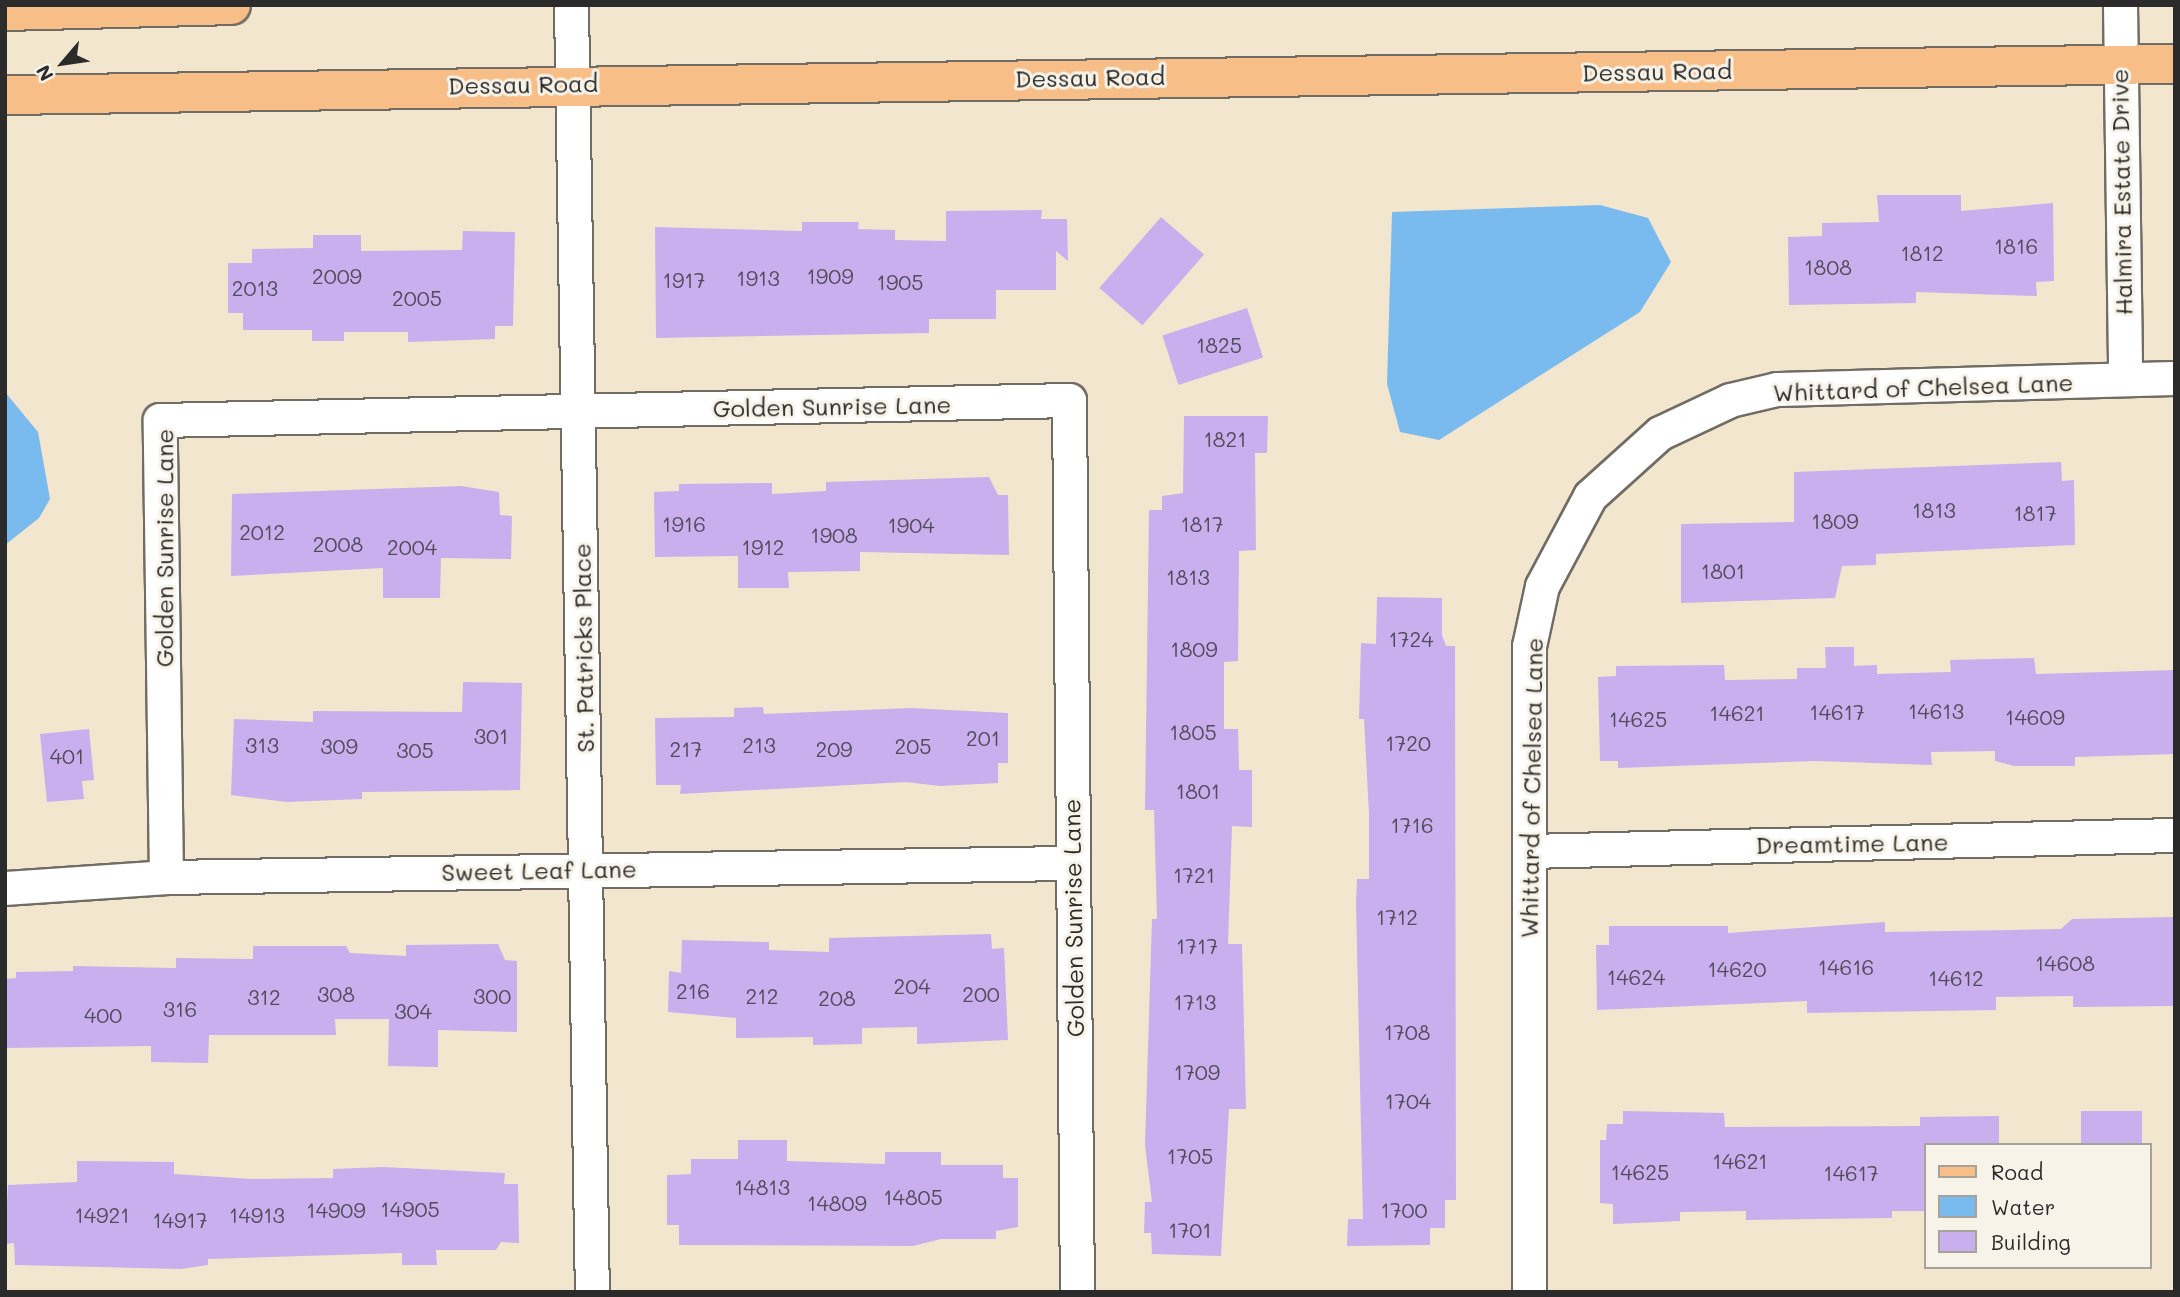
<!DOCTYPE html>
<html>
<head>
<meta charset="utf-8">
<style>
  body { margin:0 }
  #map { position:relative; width:2180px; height:1297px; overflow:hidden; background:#f3e6cf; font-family:Mali,sans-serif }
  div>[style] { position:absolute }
  .water>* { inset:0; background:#7abbef }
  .building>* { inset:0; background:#c9afed; transform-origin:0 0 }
  .roads { filter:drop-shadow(2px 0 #716c64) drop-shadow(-2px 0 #716c64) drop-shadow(0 2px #716c64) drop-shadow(0 -2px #716c64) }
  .street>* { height:33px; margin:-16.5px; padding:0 16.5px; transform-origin:16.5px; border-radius:16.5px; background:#fff }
  .primary>* { height:38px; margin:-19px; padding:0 19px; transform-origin:19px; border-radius:19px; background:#f7be88 }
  span { translate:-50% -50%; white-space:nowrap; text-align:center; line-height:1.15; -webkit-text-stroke:6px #f7f3e8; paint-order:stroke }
  .number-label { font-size:21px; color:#524c5c }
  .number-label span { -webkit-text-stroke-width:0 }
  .street-label { font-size:24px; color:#2b2b2b }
  .frame { position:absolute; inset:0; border:7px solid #2b2b2b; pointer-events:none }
  .legend { position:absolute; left:1924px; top:1143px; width:228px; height:126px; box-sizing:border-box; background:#f7f3e8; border:2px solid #a5a39c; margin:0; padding:9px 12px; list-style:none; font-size:21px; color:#2b2b2b }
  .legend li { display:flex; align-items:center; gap:14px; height:35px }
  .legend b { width:35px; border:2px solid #a5a39c }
  .north { position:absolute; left:28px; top:28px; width:70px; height:70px; -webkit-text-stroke:5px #f7f3e8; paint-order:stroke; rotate:241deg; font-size:19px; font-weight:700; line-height:28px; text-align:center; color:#2b2b2b }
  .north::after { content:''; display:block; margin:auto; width:24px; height:32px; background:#2b2b2b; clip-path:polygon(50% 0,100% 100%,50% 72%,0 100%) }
</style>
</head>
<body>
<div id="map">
  <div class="water">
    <i style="clip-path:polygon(1600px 205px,1648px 218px,1671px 262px,1640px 312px,1439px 440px,1400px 432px,1387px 384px,1392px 212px)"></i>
    <i style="clip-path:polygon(5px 392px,38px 432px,50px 499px,39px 518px,5px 545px)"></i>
  </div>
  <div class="building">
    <i style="clip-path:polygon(1877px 195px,1961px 195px,1961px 211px,2053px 203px,2054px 281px,2036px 282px,2037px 296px,1916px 292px,1916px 303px,1789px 305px,1788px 237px,1822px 236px,1822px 223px,1879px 222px)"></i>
    <i style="clip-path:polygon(1042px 210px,1041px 219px,1067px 219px,1068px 261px,1056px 251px,1056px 290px,996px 290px,996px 319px,929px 319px,929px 333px,656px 338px,655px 227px,802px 231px,802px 222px,859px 222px,858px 229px,895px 230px,895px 240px,946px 241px,946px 211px)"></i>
    <i style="left:1161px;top:217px;width:57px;height:94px;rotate:41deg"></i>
    <i style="clip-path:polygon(463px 231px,515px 232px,513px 326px,495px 326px,495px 339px,408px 342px,408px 332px,344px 332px,344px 341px,312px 341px,312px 330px,243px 330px,243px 313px,228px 313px,228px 263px,252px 263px,252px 249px,313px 248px,313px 235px,361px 235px,361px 251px,462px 250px)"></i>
    <i style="left:1247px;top:308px;width:52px;height:89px;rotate:72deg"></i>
    <i style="clip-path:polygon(1184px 416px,1268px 416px,1267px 453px,1255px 453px,1256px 550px,1239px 551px,1238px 661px,1224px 662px,1224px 729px,1238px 729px,1239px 770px,1252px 770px,1252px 827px,1232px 826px,1228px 944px,1242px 944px,1246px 1109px,1229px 1109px,1221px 1256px,1152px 1254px,1151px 1233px,1144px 1233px,1145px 1202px,1152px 1202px,1145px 1145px,1152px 919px,1157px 919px,1154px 810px,1145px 810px,1149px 510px,1162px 510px,1162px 496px,1183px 493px)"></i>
    <i style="clip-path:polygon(2061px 462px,2062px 481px,2074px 480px,2075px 545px,1876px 554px,1876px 565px,1842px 566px,1835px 598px,1681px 603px,1681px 524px,1794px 522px,1794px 472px)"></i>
    <i style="clip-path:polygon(989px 477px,998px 495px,1008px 495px,1009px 555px,860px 552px,860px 571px,788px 572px,789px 588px,738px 588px,738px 556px,655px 557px,654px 492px,679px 491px,679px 484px,772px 483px,772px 494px,826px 491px,826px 482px)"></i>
    <i style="clip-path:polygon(461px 486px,499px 492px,500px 515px,512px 516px,511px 559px,441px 558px,440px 598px,383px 598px,383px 568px,231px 576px,232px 494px)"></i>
    <i style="clip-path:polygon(1377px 597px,1442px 598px,1442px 635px,1446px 646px,1455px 646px,1456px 1200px,1445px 1200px,1445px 1228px,1430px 1228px,1430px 1245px,1347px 1246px,1348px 1219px,1363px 1219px,1356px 903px,1357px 879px,1369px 879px,1369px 814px,1364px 719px,1359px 719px,1361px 643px,1376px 644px)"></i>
    <i style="clip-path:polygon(1825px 647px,1854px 647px,1854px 666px,1877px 665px,1877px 674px,1951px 672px,1950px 660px,2034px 658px,2036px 674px,2175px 670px,2175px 754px,2075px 757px,2075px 766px,2014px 766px,1995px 761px,1995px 751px,1931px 752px,1932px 765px,1816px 761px,1618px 768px,1618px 761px,1600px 761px,1598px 677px,1616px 676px,1616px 666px,1724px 665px,1725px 680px,1797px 679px,1797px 668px,1826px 668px)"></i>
    <i style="clip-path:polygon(463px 682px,522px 683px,520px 790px,362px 792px,362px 799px,287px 802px,231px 795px,234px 719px,313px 722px,313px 711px,462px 712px)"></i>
    <i style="clip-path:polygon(763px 707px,764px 714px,911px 708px,1008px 713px,1008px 763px,998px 763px,998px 783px,940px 786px,906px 782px,680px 794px,681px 785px,656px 785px,655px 718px,734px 717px,734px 708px)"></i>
    <i style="clip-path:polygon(89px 729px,94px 780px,82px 781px,84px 799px,47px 802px,40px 734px)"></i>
    <i style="clip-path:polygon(2175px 917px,2175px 1006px,2073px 1007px,2073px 996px,1996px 997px,1996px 1010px,1807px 1013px,1807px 1001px,1597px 1010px,1596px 945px,1609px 945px,1609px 926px,1728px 926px,1728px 933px,1885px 922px,1885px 932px,2012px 930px,2061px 929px,2072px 919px)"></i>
    <i style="clip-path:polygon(991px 934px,992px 949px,1004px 948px,1008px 1040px,917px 1044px,917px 1027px,862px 1028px,862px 1044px,813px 1045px,813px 1037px,736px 1038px,736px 1018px,668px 1012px,669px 971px,681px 973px,682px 940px,769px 942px,769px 950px,829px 952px,829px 938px)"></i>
    <i style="clip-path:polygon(498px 944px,505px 960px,517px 961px,517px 1032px,438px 1030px,438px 1067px,388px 1066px,389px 1019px,335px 1019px,336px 1035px,209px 1035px,208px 1063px,151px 1062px,151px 1046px,5px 1048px,5px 979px,16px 978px,16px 972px,73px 971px,73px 966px,176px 968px,176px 958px,253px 959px,253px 946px,346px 946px,350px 953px,406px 956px,406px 945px)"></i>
    <i style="clip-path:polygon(1623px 1111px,1724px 1113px,1725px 1127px,1920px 1126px,1920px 1117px,1999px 1116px,1999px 1145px,1926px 1145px,1926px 1211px,1892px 1211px,1892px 1218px,1746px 1220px,1746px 1211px,1680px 1212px,1680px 1221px,1613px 1224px,1613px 1204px,1600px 1203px,1600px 1140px,1606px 1140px,1607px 1124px,1623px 1124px)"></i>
    <i style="left:2142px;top:1111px;width:34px;height:61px;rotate:90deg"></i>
    <i style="clip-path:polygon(738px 1140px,787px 1140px,787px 1161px,885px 1164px,885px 1152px,941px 1152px,941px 1165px,1003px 1165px,1003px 1178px,1018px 1178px,1018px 1227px,996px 1231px,996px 1239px,941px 1239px,913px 1246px,679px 1245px,679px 1225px,667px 1225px,667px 1175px,691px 1174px,691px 1159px,738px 1159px)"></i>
    <i style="clip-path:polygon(77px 1161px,174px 1162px,174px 1174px,252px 1179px,333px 1178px,333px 1169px,383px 1167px,505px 1173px,504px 1184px,518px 1184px,519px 1243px,501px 1242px,496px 1250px,436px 1250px,437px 1265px,402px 1265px,402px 1253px,208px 1259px,208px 1265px,181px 1269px,15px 1265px,14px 1243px,5px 1244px,8px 1185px,77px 1182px)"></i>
  </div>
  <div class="roads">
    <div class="street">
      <i style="left:571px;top:5px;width:1287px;rotate:89.07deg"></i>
      <i style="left:2120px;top:5px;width:374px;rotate:89.2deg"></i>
      <i style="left:1529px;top:851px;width:646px;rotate:-1.42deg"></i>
      <i style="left:166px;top:877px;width:457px;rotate:-90.8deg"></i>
      <i style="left:160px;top:420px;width:909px;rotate:-1.26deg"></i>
      <i style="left:1069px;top:400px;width:892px;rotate:89.49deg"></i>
      <i style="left:5px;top:888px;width:161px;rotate:-3.9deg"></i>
      <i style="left:166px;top:877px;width:906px;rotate:-0.89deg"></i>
      <i style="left:1529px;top:1292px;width:646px;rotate:-90deg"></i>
      <i style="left:1529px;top:646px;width:61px;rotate:-77.8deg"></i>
      <i style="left:1542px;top:586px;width:102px;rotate:-61.9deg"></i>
      <i style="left:1590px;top:496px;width:94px;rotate:-42deg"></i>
      <i style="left:1660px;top:433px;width:77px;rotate:-25.2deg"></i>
      <i style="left:1730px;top:400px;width:48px;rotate:-13.2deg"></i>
      <i style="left:1777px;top:389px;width:398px;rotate:-1.6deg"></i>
    </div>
    <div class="primary">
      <i style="left:5px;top:11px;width:226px;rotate:-1.5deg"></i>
      <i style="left:5px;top:95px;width:2170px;rotate:-0.82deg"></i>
    </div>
  </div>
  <div class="number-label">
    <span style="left:2016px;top:246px">1816</span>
    <span style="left:1922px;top:253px">1812</span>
    <span style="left:1828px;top:267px">1808</span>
    <span style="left:337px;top:276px">2009</span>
    <span style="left:830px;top:276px">1909</span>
    <span style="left:758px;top:278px">1913</span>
    <span style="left:684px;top:280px">1917</span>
    <span style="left:900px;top:282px">1905</span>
    <span style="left:255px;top:288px">2013</span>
    <span style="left:417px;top:298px">2005</span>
    <span style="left:1219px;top:345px">1825</span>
    <span style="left:1225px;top:439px">1821</span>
    <span style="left:1934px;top:510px">1813</span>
    <span style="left:2035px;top:513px">1817</span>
    <span style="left:1835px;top:521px">1809</span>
    <span style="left:684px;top:524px">1916</span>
    <span style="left:1202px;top:524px">1817</span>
    <span style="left:911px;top:525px">1904</span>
    <span style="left:262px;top:532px">2012</span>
    <span style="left:834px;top:535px">1908</span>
    <span style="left:338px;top:544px">2008</span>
    <span style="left:412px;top:547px">2004</span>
    <span style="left:763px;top:547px">1912</span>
    <span style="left:1723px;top:571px">1801</span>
    <span style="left:1188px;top:577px">1813</span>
    <span style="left:1411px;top:639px">1724</span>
    <span style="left:1194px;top:649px">1809</span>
    <span style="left:1936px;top:711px">14613</span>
    <span style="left:1837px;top:712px">14617</span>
    <span style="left:1737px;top:713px">14621</span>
    <span style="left:2035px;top:717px">14609</span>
    <span style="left:1638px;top:719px">14625</span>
    <span style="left:1193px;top:732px">1805</span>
    <span style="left:491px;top:736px">301</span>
    <span style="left:983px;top:738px">201</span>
    <span style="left:1408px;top:743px">1720</span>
    <span style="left:262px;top:745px">313</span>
    <span style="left:759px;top:745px">213</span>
    <span style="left:339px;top:746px">309</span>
    <span style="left:913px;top:746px">205</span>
    <span style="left:686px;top:749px">217</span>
    <span style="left:834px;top:749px">209</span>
    <span style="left:415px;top:750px">305</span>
    <span style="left:67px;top:756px">401</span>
    <span style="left:1198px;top:791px">1801</span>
    <span style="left:1412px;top:825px">1716</span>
    <span style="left:1194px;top:875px">1721</span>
    <span style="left:1397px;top:917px">1712</span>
    <span style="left:1197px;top:946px">1717</span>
    <span style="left:2065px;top:963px">14608</span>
    <span style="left:1846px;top:967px">14616</span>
    <span style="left:1737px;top:969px">14620</span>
    <span style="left:1636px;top:977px">14624</span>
    <span style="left:1956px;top:978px">14612</span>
    <span style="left:912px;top:986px">204</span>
    <span style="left:693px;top:991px">216</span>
    <span style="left:336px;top:994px">308</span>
    <span style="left:981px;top:994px">200</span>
    <span style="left:492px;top:996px">300</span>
    <span style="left:762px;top:996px">212</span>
    <span style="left:264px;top:997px">312</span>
    <span style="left:837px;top:998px">208</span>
    <span style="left:1195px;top:1002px">1713</span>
    <span style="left:180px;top:1009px">316</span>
    <span style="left:413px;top:1011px">304</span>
    <span style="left:103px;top:1015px">400</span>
    <span style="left:1407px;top:1032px">1708</span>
    <span style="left:1197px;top:1072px">1709</span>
    <span style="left:1408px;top:1101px">1704</span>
    <span style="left:1190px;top:1156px">1705</span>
    <span style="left:1740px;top:1161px">14621</span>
    <span style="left:1640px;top:1172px">14625</span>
    <span style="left:1851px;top:1173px">14617</span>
    <span style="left:762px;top:1187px">14813</span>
    <span style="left:913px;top:1197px">14805</span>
    <span style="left:837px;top:1203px">14809</span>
    <span style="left:410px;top:1209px">14905</span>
    <span style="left:336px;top:1210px">14909</span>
    <span style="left:1404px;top:1210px">1700</span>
    <span style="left:102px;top:1215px">14921</span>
    <span style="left:257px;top:1215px">14913</span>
    <span style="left:180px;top:1220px">14917</span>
    <span style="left:1190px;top:1230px">1701</span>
  </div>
  <div class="street-label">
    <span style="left:1657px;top:71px;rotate:-1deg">Dessau Road</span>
    <span style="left:1090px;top:77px;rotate:-1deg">Dessau Road</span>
    <span style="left:523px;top:84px;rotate:-1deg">Dessau Road</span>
    <span style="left:2121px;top:192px;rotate:-91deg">Halmira Estate Drive</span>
    <span style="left:1923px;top:387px;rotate:-2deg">Whittard of Chelsea Lane</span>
    <span style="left:832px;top:406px;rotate:-1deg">Golden Sunrise Lane</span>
    <span style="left:164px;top:548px;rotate:-90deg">Golden Sunrise Lane</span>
    <span style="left:583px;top:648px;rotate:-91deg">St. Patricks Place</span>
    <span style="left:1531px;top:788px;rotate:-89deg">Whittard of Chelsea Lane</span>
    <span style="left:1852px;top:843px;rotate:-1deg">Dreamtime Lane</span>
    <span style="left:539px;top:870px;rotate:-1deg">Sweet Leaf Lane</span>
    <span style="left:1073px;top:918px;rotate:-91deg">Golden Sunrise Lane</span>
  </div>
  <div class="frame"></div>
  <ul class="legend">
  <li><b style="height:9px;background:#f7be88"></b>Road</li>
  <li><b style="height:19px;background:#7abbef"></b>Water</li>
  <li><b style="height:19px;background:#c9afed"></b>Building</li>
  </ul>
  <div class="north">N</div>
</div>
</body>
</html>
